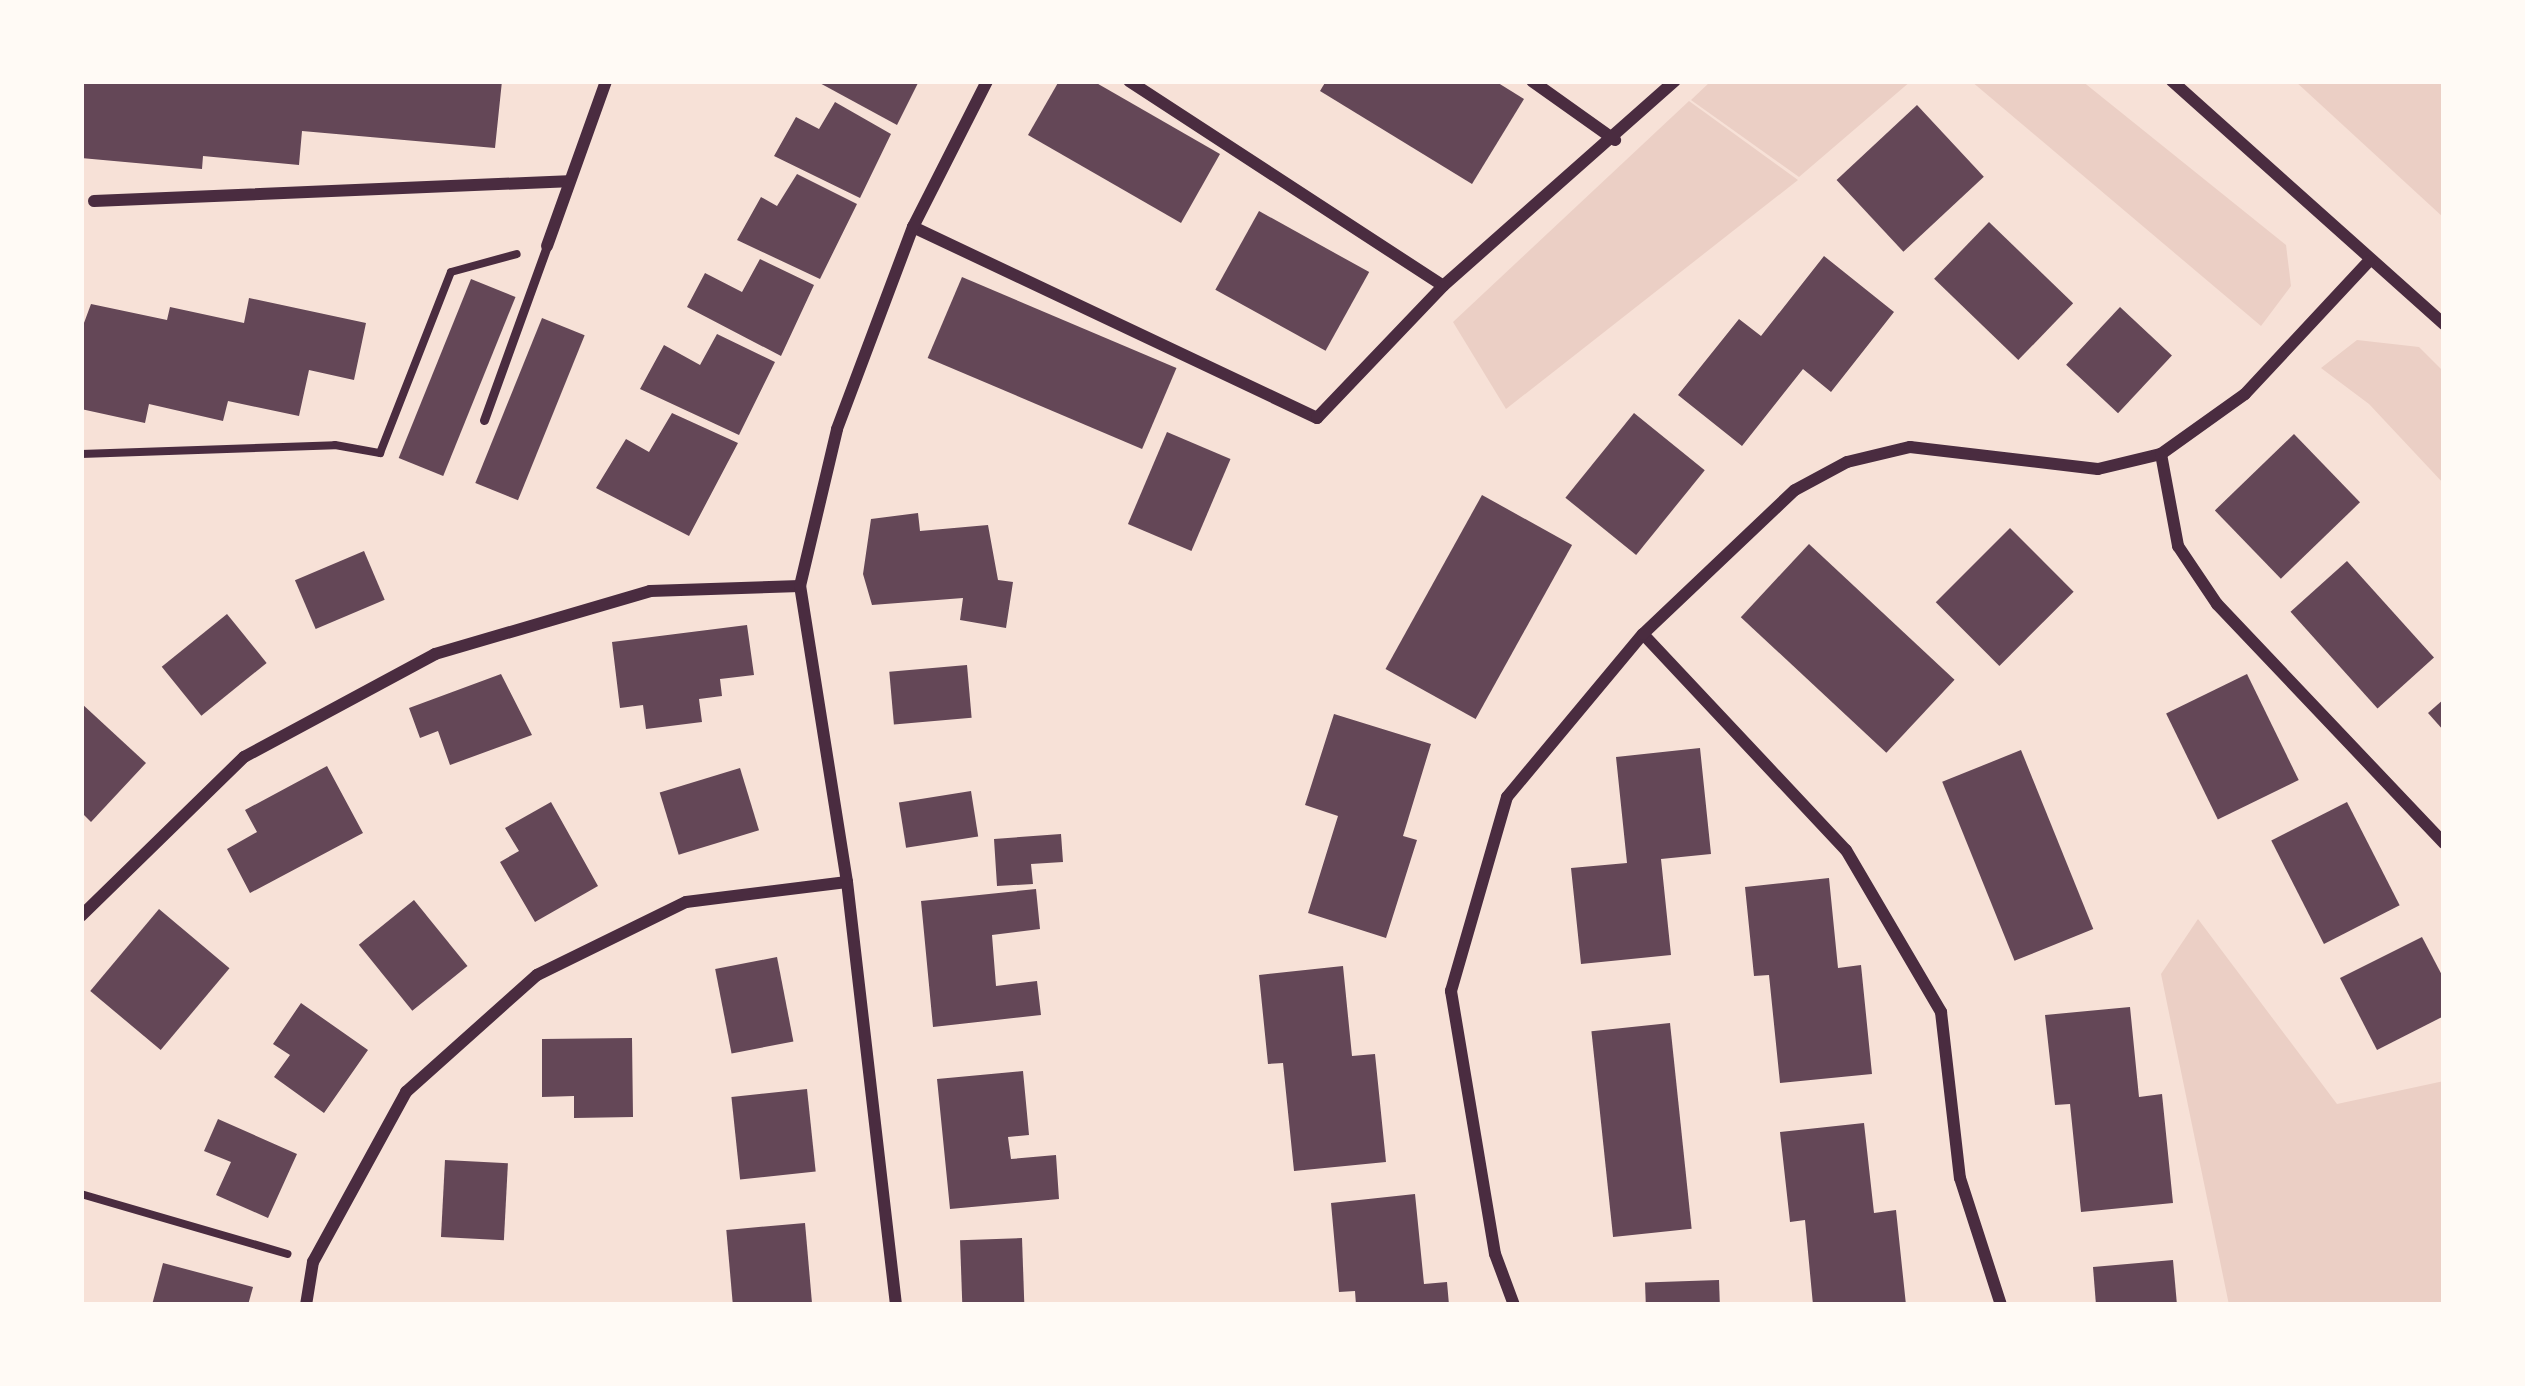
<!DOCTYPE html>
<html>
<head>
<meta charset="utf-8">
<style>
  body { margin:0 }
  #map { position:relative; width:2525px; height:1386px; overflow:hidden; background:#f7e1d7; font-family:"DM Sans",sans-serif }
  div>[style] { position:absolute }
  .green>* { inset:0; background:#ebcfc5 }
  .building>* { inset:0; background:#644757; transform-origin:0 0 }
  .path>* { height:8px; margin:-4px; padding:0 4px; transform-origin:4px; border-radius:4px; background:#4a2c40 }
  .service>* { height:9px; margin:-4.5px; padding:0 4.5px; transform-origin:4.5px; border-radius:4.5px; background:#4a2c40 }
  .minor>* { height:12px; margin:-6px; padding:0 6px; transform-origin:6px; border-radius:6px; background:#4a2c40 }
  span { translate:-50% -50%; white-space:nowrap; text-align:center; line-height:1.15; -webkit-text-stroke:9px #fffaf5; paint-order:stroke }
  .frame { position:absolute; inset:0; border:84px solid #fffaf5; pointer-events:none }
</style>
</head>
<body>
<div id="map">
  <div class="green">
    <i style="clip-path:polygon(1711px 81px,1911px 81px,1799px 177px,1691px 100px)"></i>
    <i style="clip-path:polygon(1971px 81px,2082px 81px,2286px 245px,2291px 286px,2261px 326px)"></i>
    <i style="clip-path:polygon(2295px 81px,2444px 81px,2444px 218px)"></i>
    <i style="clip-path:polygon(1689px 101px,1798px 180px,1506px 409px,1453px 322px)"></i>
    <i style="clip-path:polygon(2357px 340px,2419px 347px,2444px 372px,2444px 484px,2369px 404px,2321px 368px)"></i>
    <i style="clip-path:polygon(2198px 919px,2337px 1104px,2444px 1081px,2444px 1305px,2229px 1305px,2161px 974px)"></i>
  </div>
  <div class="building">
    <i style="clip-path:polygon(81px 81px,502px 81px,495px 148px,302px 131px,299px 165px,203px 156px,202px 169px,81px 158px)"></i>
    <i style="clip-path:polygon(816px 81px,919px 81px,897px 125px)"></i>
    <i style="clip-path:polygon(1059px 81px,1093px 81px,1220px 154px,1181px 223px,1028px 135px)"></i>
    <i style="clip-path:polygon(1326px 81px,1495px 81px,1524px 99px,1472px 184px,1320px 91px)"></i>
    <i style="clip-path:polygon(835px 102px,891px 134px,860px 198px,774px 156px,796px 117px,819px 129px)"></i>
    <i style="left:1917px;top:105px;width:98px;height:110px;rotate:47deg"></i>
    <i style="clip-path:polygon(797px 174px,857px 204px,820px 279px,737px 240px,761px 197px,777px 206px)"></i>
    <i style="left:1259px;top:211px;width:126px;height:90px;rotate:29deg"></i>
    <i style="left:1989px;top:222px;width:117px;height:79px;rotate:44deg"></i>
    <i style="clip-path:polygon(1824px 256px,1894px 312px,1831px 392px,1803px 369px,1742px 446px,1678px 395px,1739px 319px,1761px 336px)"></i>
    <i style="clip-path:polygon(760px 259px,814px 285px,781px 356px,687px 307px,705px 273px,742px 292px)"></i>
    <i style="left:962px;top:277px;width:233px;height:88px;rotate:23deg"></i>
    <i style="left:471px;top:279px;width:48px;height:193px;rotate:22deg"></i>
    <i style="clip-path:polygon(249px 298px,366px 323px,354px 380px,309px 370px,299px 416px,228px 401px,223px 421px,149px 404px,145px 423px,81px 409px,81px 331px,91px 304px,167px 320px,170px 307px,244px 323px)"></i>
    <i style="left:2120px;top:307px;width:71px;height:79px;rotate:43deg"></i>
    <i style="left:542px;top:318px;width:46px;height:178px;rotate:22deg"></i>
    <i style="clip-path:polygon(717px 334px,775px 362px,739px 435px,640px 389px,664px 345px,700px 365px)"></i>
    <i style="clip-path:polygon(672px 413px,738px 443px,689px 536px,596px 488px,626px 439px,649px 452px)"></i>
    <i style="left:1634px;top:413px;width:91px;height:109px;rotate:39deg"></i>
    <i style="left:1167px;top:432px;width:69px;height:100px;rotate:23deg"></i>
    <i style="left:2294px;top:434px;width:95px;height:110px;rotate:46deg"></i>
    <i style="left:1482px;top:495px;width:103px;height:199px;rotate:29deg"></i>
    <i style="clip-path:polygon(918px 513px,920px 531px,988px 525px,998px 580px,1013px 582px,1006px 628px,960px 620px,963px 598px,872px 605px,863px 574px,871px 519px)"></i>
    <i style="left:2010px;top:528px;width:90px;height:105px;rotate:45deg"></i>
    <i style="left:1809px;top:544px;width:199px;height:100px;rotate:43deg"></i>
    <i style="left:364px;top:551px;width:53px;height:75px;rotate:67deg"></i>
    <i style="left:2347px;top:561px;width:130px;height:76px;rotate:48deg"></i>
    <i style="left:227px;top:614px;width:63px;height:84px;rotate:51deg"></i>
    <i style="clip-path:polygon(747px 625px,754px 675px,720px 679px,722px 696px,699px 699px,702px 722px,646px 729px,643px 705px,620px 708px,612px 642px)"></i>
    <i style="left:967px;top:665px;width:53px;height:78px;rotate:85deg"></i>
    <i style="clip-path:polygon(501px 674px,532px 735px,450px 765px,438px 731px,420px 738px,409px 708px)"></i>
    <i style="left:2247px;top:674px;width:118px;height:90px;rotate:64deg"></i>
    <i style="clip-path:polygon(2444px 699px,2444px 731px,2428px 713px)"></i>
    <i style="clip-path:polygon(81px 703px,146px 763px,91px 822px,81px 812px)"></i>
    <i style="clip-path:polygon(1334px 714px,1431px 744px,1403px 836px,1417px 840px,1386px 938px,1308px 913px,1338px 816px,1305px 805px)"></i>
    <i style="clip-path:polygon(1700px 748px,1711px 854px,1661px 859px,1671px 955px,1581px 964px,1571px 868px,1627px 863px,1616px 757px)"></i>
    <i style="left:2021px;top:750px;width:193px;height:85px;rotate:68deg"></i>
    <i style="clip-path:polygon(327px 766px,363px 833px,250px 893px,227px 849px,257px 832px,245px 810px)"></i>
    <i style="left:740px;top:768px;width:65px;height:84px;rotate:73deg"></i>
    <i style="left:971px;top:791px;width:46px;height:73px;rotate:81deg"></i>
    <i style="clip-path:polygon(551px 802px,598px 886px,535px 922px,500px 862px,519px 851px,505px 828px)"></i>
    <i style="left:2347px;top:802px;width:116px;height:85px;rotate:63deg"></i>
    <i style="clip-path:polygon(1061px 834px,1063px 862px,1031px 864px,1033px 884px,997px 886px,994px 839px)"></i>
    <i style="clip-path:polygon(1829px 878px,1838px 968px,1861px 965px,1872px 1074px,1780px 1083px,1769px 975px,1754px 976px,1745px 887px)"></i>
    <i style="clip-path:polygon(1036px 889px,1040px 929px,992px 935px,996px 986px,1037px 981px,1041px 1015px,933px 1027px,921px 901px)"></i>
    <i style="left:414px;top:900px;width:85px;height:71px;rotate:51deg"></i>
    <i style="left:159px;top:909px;width:92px;height:107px;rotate:40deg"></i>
    <i style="clip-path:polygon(2422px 937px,2444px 979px,2444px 1016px,2377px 1050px,2340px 978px)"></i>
    <i style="left:777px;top:957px;width:86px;height:63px;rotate:79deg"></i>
    <i style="clip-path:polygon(1343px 966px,1352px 1056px,1375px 1054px,1386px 1162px,1294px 1171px,1283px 1063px,1268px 1064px,1259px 975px)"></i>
    <i style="clip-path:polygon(301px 1003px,368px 1050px,324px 1113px,274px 1077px,290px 1055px,273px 1044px)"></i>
    <i style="clip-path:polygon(2130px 1007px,2139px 1097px,2162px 1094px,2173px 1203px,2081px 1212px,2070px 1104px,2055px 1105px,2045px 1015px)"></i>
    <i style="left:1670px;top:1023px;width:207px;height:79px;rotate:84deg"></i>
    <i style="clip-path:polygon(632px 1038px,633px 1117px,574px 1118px,574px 1096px,542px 1097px,542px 1039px)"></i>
    <i style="clip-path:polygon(1023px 1071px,1029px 1135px,1008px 1137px,1011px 1159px,1056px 1155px,1059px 1199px,950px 1209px,937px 1079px)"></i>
    <i style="left:807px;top:1089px;width:83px;height:76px;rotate:84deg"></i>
    <i style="clip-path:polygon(218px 1119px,297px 1154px,268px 1218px,216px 1195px,231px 1162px,204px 1151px)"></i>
    <i style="clip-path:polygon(1864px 1123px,1874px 1213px,1896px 1210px,1906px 1305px,1813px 1305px,1805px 1220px,1790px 1222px,1780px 1132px)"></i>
    <i style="left:445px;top:1160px;width:63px;height:77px;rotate:3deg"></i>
    <i style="clip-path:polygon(1415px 1194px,1424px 1284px,1447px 1282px,1449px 1305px,1356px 1305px,1355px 1291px,1339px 1292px,1331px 1203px)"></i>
    <i style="left:805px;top:1223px;width:82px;height:79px;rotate:85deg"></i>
    <i style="left:1022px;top:1238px;width:67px;height:62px;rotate:88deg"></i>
    <i style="clip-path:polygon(2173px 1260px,2177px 1305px,2096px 1305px,2093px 1267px)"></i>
    <i style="clip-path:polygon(163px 1263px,253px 1287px,248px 1305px,152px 1305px)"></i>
    <i style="left:1719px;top:1280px;width:25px;height:74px;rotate:88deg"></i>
  </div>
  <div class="path">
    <i style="left:81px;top:454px;width:254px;rotate:-2deg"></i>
    <i style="left:335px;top:445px;width:46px;rotate:10.1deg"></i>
    <i style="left:380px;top:453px;width:194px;rotate:-68.6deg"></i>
    <i style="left:451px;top:272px;width:68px;rotate:-15.3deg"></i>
    <i style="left:81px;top:1194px;width:215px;rotate:16.2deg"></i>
  </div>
  <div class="service">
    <i style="left:484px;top:420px;width:185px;rotate:-70.1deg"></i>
  </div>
  <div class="minor">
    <i style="left:1129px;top:81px;width:375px;rotate:33.1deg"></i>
    <i style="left:1532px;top:81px;width:102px;rotate:35.4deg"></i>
    <i style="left:2172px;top:81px;width:365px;rotate:41.8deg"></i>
    <i style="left:94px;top:201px;width:474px;rotate:-2.4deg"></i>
    <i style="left:913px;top:227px;width:447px;rotate:25.3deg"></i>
    <i style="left:1317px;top:418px;width:182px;rotate:-46.3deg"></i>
    <i style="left:1443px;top:286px;width:310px;rotate:-41.5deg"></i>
    <i style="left:547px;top:246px;width:175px;rotate:-70.3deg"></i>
    <i style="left:2161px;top:454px;width:94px;rotate:79.5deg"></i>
    <i style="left:2178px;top:546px;width:70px;rotate:56.1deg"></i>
    <i style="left:2217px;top:604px;width:330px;rotate:46.5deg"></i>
    <i style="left:1643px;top:634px;width:296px;rotate:46.8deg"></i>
    <i style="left:1846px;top:850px;width:188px;rotate:59.6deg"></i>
    <i style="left:1941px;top:1012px;width:167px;rotate:83.5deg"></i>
    <i style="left:1960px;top:1178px;width:133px;rotate:72.1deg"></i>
    <i style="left:81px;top:916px;width:228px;rotate:-44.3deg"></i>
    <i style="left:244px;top:757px;width:217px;rotate:-28.3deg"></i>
    <i style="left:435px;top:654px;width:224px;rotate:-16.3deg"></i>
    <i style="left:650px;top:591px;width:150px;rotate:-1.9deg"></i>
    <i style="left:306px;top:1305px;width:44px;rotate:-80.8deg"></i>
    <i style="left:313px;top:1262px;width:194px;rotate:-61.3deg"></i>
    <i style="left:406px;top:1092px;width:176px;rotate:-41.8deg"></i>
    <i style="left:537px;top:975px;width:166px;rotate:-26.1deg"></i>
    <i style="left:686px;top:902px;width:162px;rotate:-7.1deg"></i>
    <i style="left:896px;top:1305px;width:426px;rotate:-96.6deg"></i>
    <i style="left:847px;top:882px;width:300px;rotate:-99deg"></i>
    <i style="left:800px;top:586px;width:161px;rotate:-76.7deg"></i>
    <i style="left:837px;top:429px;width:216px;rotate:-69.4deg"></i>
    <i style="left:913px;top:227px;width:164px;rotate:-63.1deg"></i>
    <i style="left:1514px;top:1305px;width:54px;rotate:-110.4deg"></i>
    <i style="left:1495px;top:1254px;width:267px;rotate:-99.5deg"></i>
    <i style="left:1451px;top:991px;width:202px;rotate:-73.9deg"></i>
    <i style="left:1507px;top:797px;width:212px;rotate:-50.2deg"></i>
    <i style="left:1643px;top:634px;width:209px;rotate:-43.5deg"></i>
    <i style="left:1795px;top:490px;width:59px;rotate:-28.3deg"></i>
    <i style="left:1847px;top:462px;width:65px;rotate:-13.4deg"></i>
    <i style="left:1910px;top:447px;width:189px;rotate:6.7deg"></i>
    <i style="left:2098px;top:469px;width:65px;rotate:-13.4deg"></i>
    <i style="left:2161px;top:454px;width:103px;rotate:-35.5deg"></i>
    <i style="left:2245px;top:394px;width:182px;rotate:-47deg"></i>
  </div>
  <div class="frame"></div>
</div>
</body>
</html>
